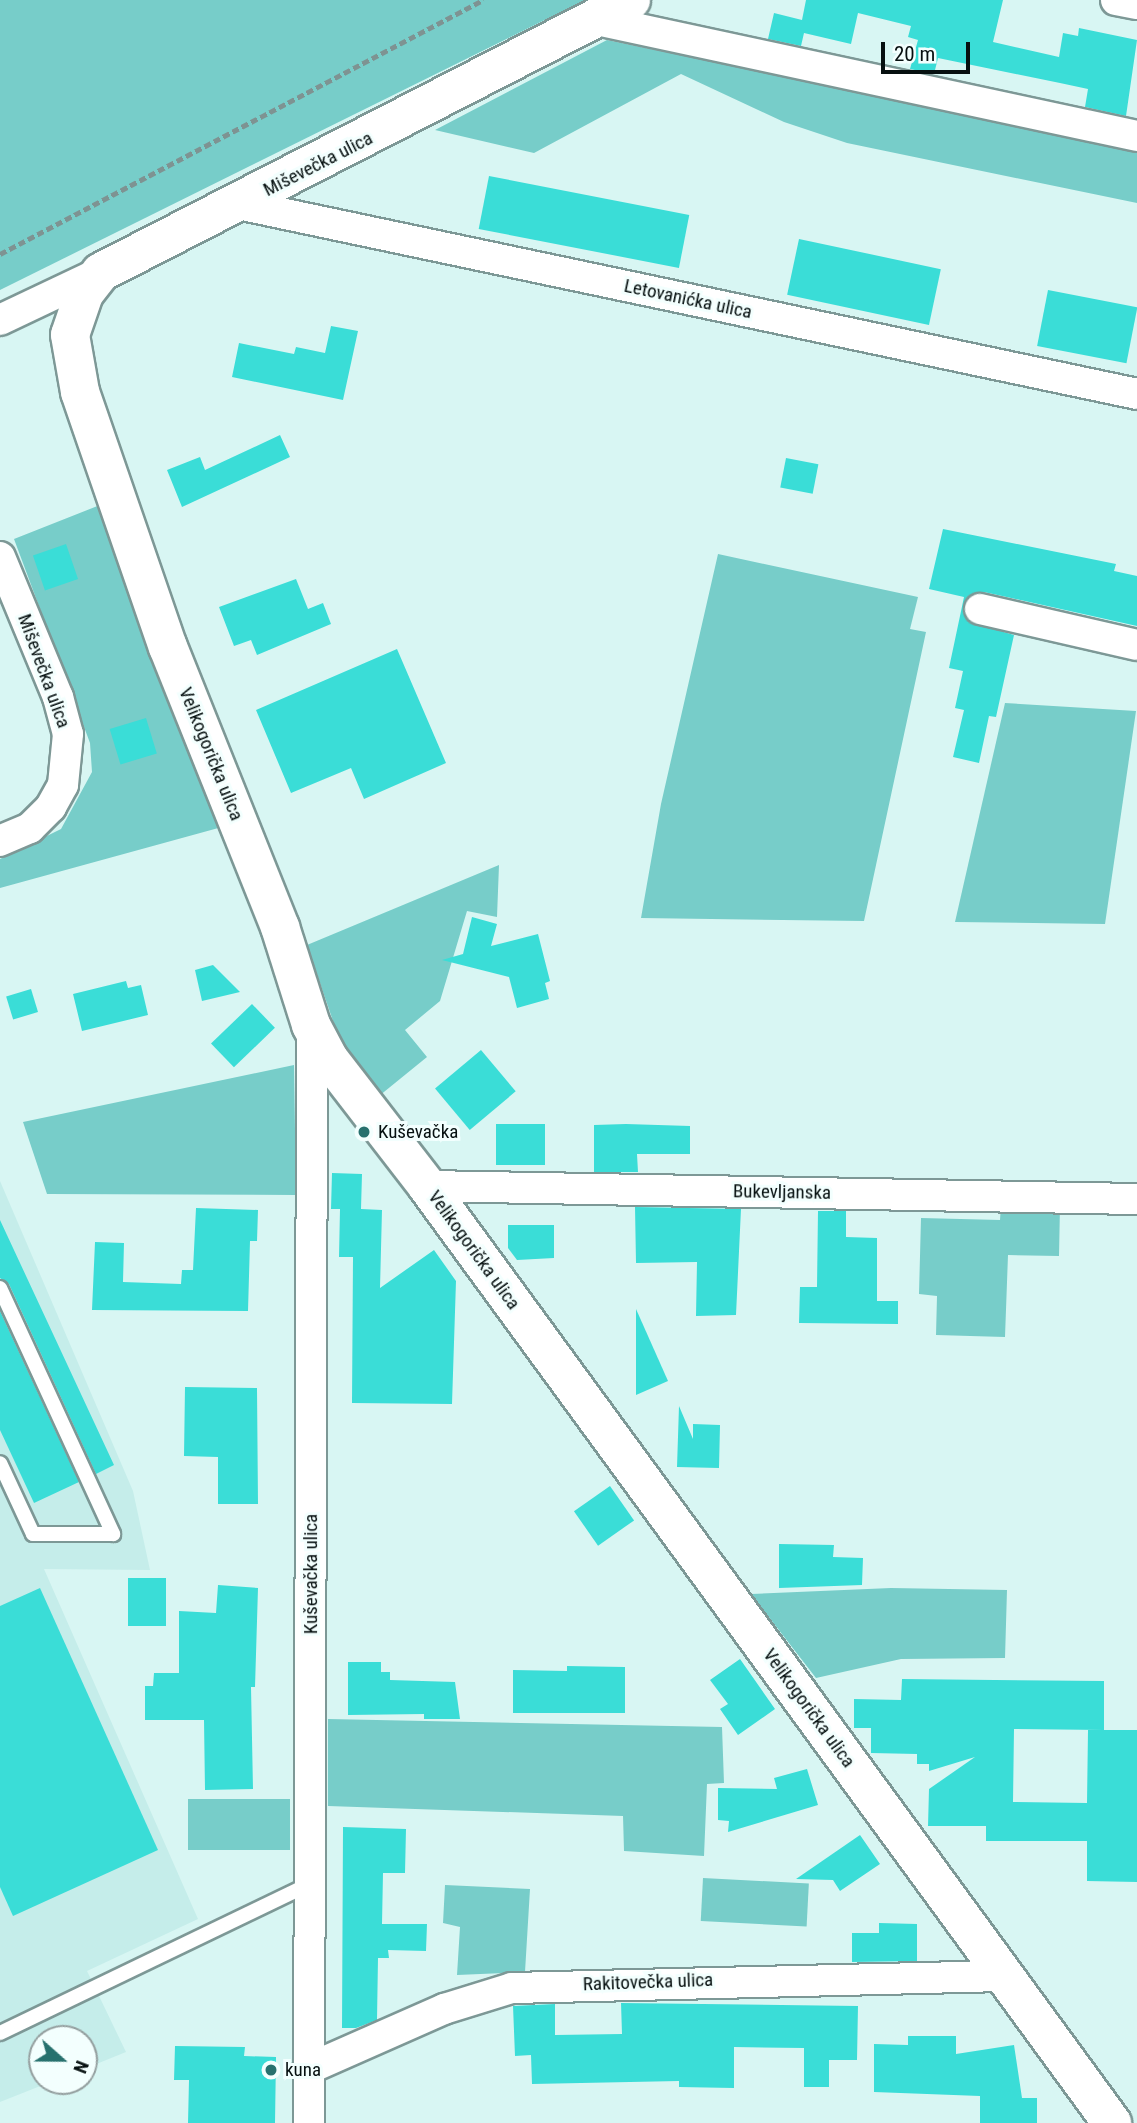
<!DOCTYPE html>
<html>
<head>
<meta charset="utf-8">
<style>
  body { margin:0 }
  #map { position:relative; width:1137px; height:2123px; overflow:hidden; background:#d8f6f3; font-family:"Roboto Condensed",sans-serif }
  div>[style] { position:absolute }
  .built>* { inset:0; background:#c5edea }
  .green>* { inset:0; background:#77cdc9; transform-origin:0 0 }
  .building>* { inset:0; background:#3addd7; transform-origin:0 0 }
  .path>* { height:4.5px; margin-top:-2.25px; transform-origin:0; background:repeating-linear-gradient(90deg,#7e9392 0 7px,transparent 0 10.5px) }
  .roads { filter:drop-shadow(2px 0 #7d9896) drop-shadow(-2px 0 #7d9896) drop-shadow(0 2px #7d9896) drop-shadow(0 -2px #7d9896) }
  .lane>* { height:14px; margin:-7px; padding:0 7px; transform-origin:7px; border-radius:7px; background:#fff }
  .street>* { height:30px; margin:-15px; padding:0 15px; transform-origin:15px; border-radius:15px; background:#fff }
  .secondary>* { height:38px; margin:-19px; padding:0 19px; transform-origin:19px; border-radius:19px; background:#fff }
  .dots>* { width:19px; height:19px; translate:-50% -50%; box-sizing:border-box; border:4px solid #f3fffe; border-radius:50% }
  span { translate:-50% -50%; white-space:nowrap; text-align:center; line-height:1.15; -webkit-text-stroke:6px #f3fffe; paint-order:stroke }
  .street-label { font-size:19px; color:#061010 }
  .poi-label { font-size:19px; color:#061010 }
  .left { translate:0 -50%; text-align:left }
  .north { position:absolute; left:28px; top:2025px; width:70px; height:70px; box-sizing:border-box; background:#f3fffe; border:2px solid #949f9f; border-radius:50%; rotate:111deg; font-size:19px; font-weight:700; line-height:28px; text-align:center; color:#061010 }
  .north::after { content:''; display:block; margin:auto; width:24px; height:32px; background:#27716e; clip-path:polygon(50% 0,100% 100%,50% 72%,0 100%) }
  .scale { position:absolute; left:881px; top:42px; width:89px; height:32px; box-sizing:border-box; border:4px solid #061010; border-top:0; padding-left:9px; font-size:21px; line-height:24px; white-space:nowrap; color:#061010; -webkit-text-stroke:5px #f3fffe; paint-order:stroke }
</style>
</head>
<body>
<div id="map">
  <div class="built">
    <i style="clip-path:polygon(0 1181px,133px 1491px,150px 1570px,44px 1569px,198px 1919px,87px 1971px,126px 2052px,84px 2069px,84px 2039px,42px 2039px,42px 2081px,53px 2081px,0 2102px)"></i>
  </div>
  <div class="green">
    <i style="clip-path:polygon(0 0,585px 0,0 290px)"></i>
    <i style="clip-path:polygon(607px 40px,1137px 150px,1137px 203px,847px 143px,784px 122px,681px 74px,534px 153px,435px 130px)"></i>
    <i style="clip-path:polygon(100px 505px,222px 827px,0 888px,0 859px,61px 829px,92px 772px,90px 743px,14px 539px)"></i>
    <i style="clip-path:polygon(718px 554px,918px 597px,910px 629px,926px 632px,864px 921px,641px 918px,661px 804px)"></i>
    <i style="clip-path:polygon(1005px 703px,1136px 711px,1105px 924px,955px 922px)"></i>
    <i style="clip-path:polygon(499px 865px,497px 917px,467px 911px,440px 1001px,405px 1030px,427px 1057px,379px 1096px,345px 1056px,307px 945px)"></i>
    <i style="clip-path:polygon(294px 1065px,296px 1195px,47px 1194px,23px 1122px)"></i>
    <i style="clip-path:polygon(1001px 1205px,1060px 1206px,1059px 1256px,1008px 1255px,1005px 1337px,936px 1335px,937px 1296px,919px 1294px,921px 1218px,1000px 1220px)"></i>
    <i style="clip-path:polygon(891px 1588px,1007px 1590px,1005px 1658px,901px 1659px,816px 1678px,751px 1594px)"></i>
    <i style="clip-path:polygon(328px 1719px,722px 1727px,724px 1783px,707px 1784px,704px 1856px,624px 1851px,623px 1816px,328px 1806px)"></i>
    <i style="left:290px;top:1799px;width:51px;height:102px;rotate:90deg"></i>
    <i style="left:703px;top:1878px;width:106px;height:43px;rotate:3deg"></i>
    <i style="clip-path:polygon(445px 1885px,530px 1889px,525px 1972px,457px 1975px,460px 1927px,443px 1923px)"></i>
  </div>
  <div class="building">
    <i style="clip-path:polygon(806px 0,1003px 0,993px 42px,1059px 57px,1063px 33px,1078px 36px,1079px 28px,1137px 40px,1126px 116px,1085px 107px,1088px 89px,1060px 83px,938px 58px,934px 74px,910px 69px,918px 40px,908px 37px,911px 26px,858px 13px,851px 44px,804px 33px,801px 46px,768px 39px,774px 13px,802px 20px)"></i>
    <i style="left:489px;top:176px;width:204px;height:54px;rotate:11deg"></i>
    <i style="left:799px;top:239px;width:145px;height:57px;rotate:12deg"></i>
    <i style="left:1048px;top:290px;width:91px;height:57px;rotate:11deg"></i>
    <i style="clip-path:polygon(331px 326px,358px 331px,343px 400px,232px 377px,239px 343px,294px 354px,296px 347px,325px 353px)"></i>
    <i style="clip-path:polygon(280px 435px,290px 457px,182px 507px,167px 470px,200px 457px,205px 470px)"></i>
    <i style="left:786px;top:458px;width:33px;height:30px;rotate:11deg"></i>
    <i style="clip-path:polygon(943px 529px,1116px 564px,1114px 571px,1137px 576px,1137px 626px,984px 592px,967px 598px,963px 613px,969px 622px,1014px 635px,996px 717px,989px 716px,979px 763px,953px 757px,964px 710px,955px 708px,963px 671px,949px 668px,964px 597px,929px 589px)"></i>
    <i style="left:66px;top:544px;width:37px;height:35px;rotate:71deg"></i>
    <i style="clip-path:polygon(296px 579px,308px 609px,323px 603px,331px 624px,257px 655px,251px 640px,234px 646px,219px 607px)"></i>
    <i style="clip-path:polygon(397px 649px,446px 763px,364px 799px,351px 768px,291px 793px,256px 710px)"></i>
    <i style="left:146px;top:718px;width:37px;height:38px;rotate:73deg"></i>
    <i style="clip-path:polygon(472px 917px,497px 924px,491px 946px,538px 934px,550px 981px,545px 983px,549px 999px,517px 1008px,509px 977px,442px 960px,463px 954px)"></i>
    <i style="clip-path:polygon(213px 965px,240px 992px,202px 1001px,195px 970px)"></i>
    <i style="clip-path:polygon(126px 981px,128px 988px,141px 985px,148px 1015px,82px 1031px,73px 994px)"></i>
    <i style="left:31px;top:989px;width:24px;height:26px;rotate:73deg"></i>
    <i style="left:252px;top:1004px;width:33px;height:57px;rotate:46deg"></i>
    <i style="left:481px;top:1050px;width:54px;height:60px;rotate:50deg"></i>
    <i style="left:545px;top:1124px;width:41px;height:49px;rotate:90deg"></i>
    <i style="clip-path:polygon(626px 1124px,690px 1126px,690px 1154px,637px 1154px,638px 1172px,594px 1172px,594px 1125px)"></i>
    <i style="clip-path:polygon(332px 1173px,362px 1174px,361px 1209px,382px 1210px,380px 1288px,434px 1250px,456px 1281px,452px 1404px,352px 1403px,353px 1257px,339px 1257px,340px 1209px,331px 1209px)"></i>
    <i style="clip-path:polygon(635px 1207px,741px 1209px,736px 1315px,696px 1316px,697px 1262px,636px 1263px)"></i>
    <i style="clip-path:polygon(196px 1208px,258px 1210px,257px 1241px,250px 1241px,248px 1311px,92px 1310px,95px 1242px,124px 1243px,123px 1282px,181px 1284px,182px 1270px,193px 1270px)"></i>
    <i style="clip-path:polygon(818px 1211px,846px 1211px,846px 1237px,877px 1238px,877px 1301px,898px 1301px,898px 1324px,799px 1323px,800px 1287px,817px 1287px)"></i>
    <i style="clip-path:polygon(0 1220px,114px 1465px,96px 1474px,9px 1284px,0 1278px)"></i>
    <i style="clip-path:polygon(508px 1225px,554px 1225px,554px 1258px,517px 1260px,508px 1248px)"></i>
    <i style="clip-path:polygon(636px 1309px,668px 1381px,636px 1395px)"></i>
    <i style="clip-path:polygon(0 1311px,79px 1482px,34px 1503px,0 1430px)"></i>
    <i style="clip-path:polygon(185px 1387px,257px 1388px,258px 1504px,218px 1504px,218px 1457px,184px 1456px)"></i>
    <i style="clip-path:polygon(679px 1406px,693px 1439px,693px 1424px,720px 1425px,719px 1468px,677px 1467px)"></i>
    <i style="left:610px;top:1486px;width:42px;height:44px;rotate:55deg"></i>
    <i style="clip-path:polygon(779px 1544px,834px 1545px,833px 1557px,863px 1558px,862px 1585px,779px 1588px)"></i>
    <i style="left:128px;top:1578px;width:38px;height:48px"></i>
    <i style="clip-path:polygon(218px 1585px,258px 1588px,255px 1687px,251px 1687px,253px 1789px,205px 1790px,204px 1720px,145px 1720px,145px 1686px,153px 1686px,154px 1673px,179px 1673px,179px 1611px,216px 1613px)"></i>
    <i style="clip-path:polygon(40px 1588px,158px 1850px,13px 1916px,0 1887px,0 1606px)"></i>
    <i style="clip-path:polygon(740px 1659px,775px 1709px,738px 1735px,720px 1709px,728px 1704px,710px 1680px)"></i>
    <i style="clip-path:polygon(348px 1662px,381px 1662px,381px 1672px,390px 1672px,390px 1680px,455px 1682px,460px 1719px,424px 1719px,424px 1714px,348px 1715px)"></i>
    <i style="clip-path:polygon(567px 1666px,625px 1667px,625px 1713px,513px 1713px,513px 1670px,567px 1671px)"></i>
    <i style="clip-path:polygon(902px 1679px,1104px 1681px,1104px 1730px,1014px 1729px,1013px 1802px,1087px 1803px,1088px 1730px,1137px 1730px,1137px 1882px,1087px 1881px,1087px 1841px,986px 1841px,986px 1826px,928px 1826px,929px 1789px,975px 1757px,929px 1771px,929px 1764px,917px 1764px,917px 1754px,871px 1753px,871px 1728px,854px 1728px,854px 1699px,901px 1700px)"></i>
    <i style="clip-path:polygon(807px 1769px,818px 1805px,728px 1832px,729px 1821px,718px 1820px,718px 1788px,777px 1789px,774px 1778px)"></i>
    <i style="clip-path:polygon(343px 1827px,406px 1829px,405px 1873px,383px 1873px,382px 1924px,427px 1924px,426px 1951px,388px 1950px,389px 1958px,378px 1958px,377px 2020px,356px 2028px,342px 2028px)"></i>
    <i style="clip-path:polygon(860px 1835px,880px 1864px,840px 1891px,833px 1880px,796px 1879px)"></i>
    <i style="clip-path:polygon(879px 1923px,917px 1924px,917px 1961px,852px 1962px,852px 1933px,879px 1933px)"></i>
    <i style="clip-path:polygon(621px 2003px,858px 2006px,857px 2060px,829px 2060px,829px 2087px,804px 2087px,804px 2048px,734px 2047px,734px 2088px,679px 2087px,679px 2081px,532px 2084px,531px 2055px,515px 2056px,513px 2006px,555px 2004px,555px 2035px,622px 2034px)"></i>
    <i style="clip-path:polygon(908px 2036px,956px 2036px,956px 2054px,1014px 2045px,1022px 2098px,1037px 2098px,1037px 2123px,980px 2123px,980px 2096px,874px 2092px,874px 2044px,908px 2045px)"></i>
    <i style="clip-path:polygon(175px 2046px,245px 2047px,244px 2056px,276px 2057px,275px 2123px,188px 2123px,189px 2080px,174px 2080px)"></i>
  </div>
  <div class="path">
    <i style="left:0;top:254px;width:546px;rotate:-27.74deg"></i>
  </div>
  <div class="roads">
    <div class="lane">
      <i style="left:0;top:1288px;width:271px;rotate:65.3deg"></i>
      <i style="left:113px;top:1534px;width:80px;rotate:180deg"></i>
      <i style="left:33px;top:1534px;width:78px;rotate:-114.9deg"></i>
      <i style="left:0;top:2033px;width:343px;rotate:-25.7deg"></i>
    </div>
    <div class="street">
      <i style="left:1116px;top:0;width:21px;rotate:11deg"></i>
      <i style="left:597px;top:20px;width:552px;rotate:12.12deg"></i>
      <i style="left:238px;top:204px;width:919px;rotate:11.93deg"></i>
      <i style="left:0;top:320px;width:112px;rotate:-25.4deg"></i>
      <i style="left:0;top:557px;width:152px;rotate:67.5deg"></i>
      <i style="left:58px;top:697px;width:38px;rotate:75deg"></i>
      <i style="left:68px;top:734px;width:51px;rotate:95.6deg"></i>
      <i style="left:63px;top:785px;width:25px;rotate:119deg"></i>
      <i style="left:51px;top:807px;width:30px;rotate:135deg"></i>
      <i style="left:30px;top:828px;width:33px;rotate:157deg"></i>
      <i style="left:980px;top:609px;width:161px;rotate:12.9deg"></i>
      <i style="left:427px;top:1186px;width:710px;rotate:1.05deg"></i>
      <i style="left:308px;top:2069px;width:149px;rotate:-23.8deg"></i>
      <i style="left:444px;top:2009px;width:71px;rotate:-17.2deg"></i>
      <i style="left:512px;top:1988px;width:493px;rotate:-1.4deg"></i>
      <i style="left:309px;top:2123px;width:1092px;rotate:-89.84deg"></i>
    </div>
    <div class="secondary">
      <i style="left:631px;top:0;width:596px;rotate:152.83deg"></i>
      <i style="left:101px;top:272px;width:28px;rotate:128deg"></i>
      <i style="left:84px;top:294px;width:43px;rotate:108.9deg"></i>
      <i style="left:70px;top:335px;width:58px;rotate:80deg"></i>
      <i style="left:80px;top:392px;width:270px;rotate:71deg"></i>
      <i style="left:168px;top:647px;width:302px;rotate:68.2deg"></i>
      <i style="left:280px;top:927px;width:103px;rotate:72.4deg"></i>
      <i style="left:311px;top:1025px;width:38px;rotate:62deg"></i>
      <i style="left:329px;top:1059px;width:160px;rotate:52.3deg"></i>
      <i style="left:427px;top:1186px;width:1161px;rotate:53.83deg"></i>
    </div>
  </div>
  <div class="dots">
    <i style="left:364px;top:1132px;background:#27716e"></i>
    <i style="left:271px;top:2070px;background:#27716e"></i>
  </div>
  <div class="street-label">
    <span style="left:318px;top:164px;rotate:-27deg">Miševečka ulica</span>
    <span style="left:688px;top:299px;rotate:12deg">Letovanićka ulica</span>
    <span style="left:44px;top:671px;rotate:70deg">Miševečka ulica</span>
    <span style="left:211px;top:754px;rotate:68deg">Velikogorička ulica</span>
    <span style="left:782px;top:1192px;rotate:1deg">Bukevljanska</span>
    <span style="left:474px;top:1250px;rotate:54deg">Velikogorička ulica</span>
    <span style="left:311px;top:1574px;rotate:-90deg">Kuševačka ulica</span>
    <span style="left:809px;top:1708px;rotate:54deg">Velikogorička ulica</span>
    <span style="left:648px;top:1982px;rotate:-2deg">Rakitovečka ulica</span>
  </div>
  <div class="poi-label">
    <span class="left" style="left:378px;top:1132px">Kuševačka</span>
    <span class="left" style="left:285px;top:2070px">kuna</span>
  </div>
  <div class="north">N</div>
  <div class="scale">20 m</div>
</div>
</body>
</html>
